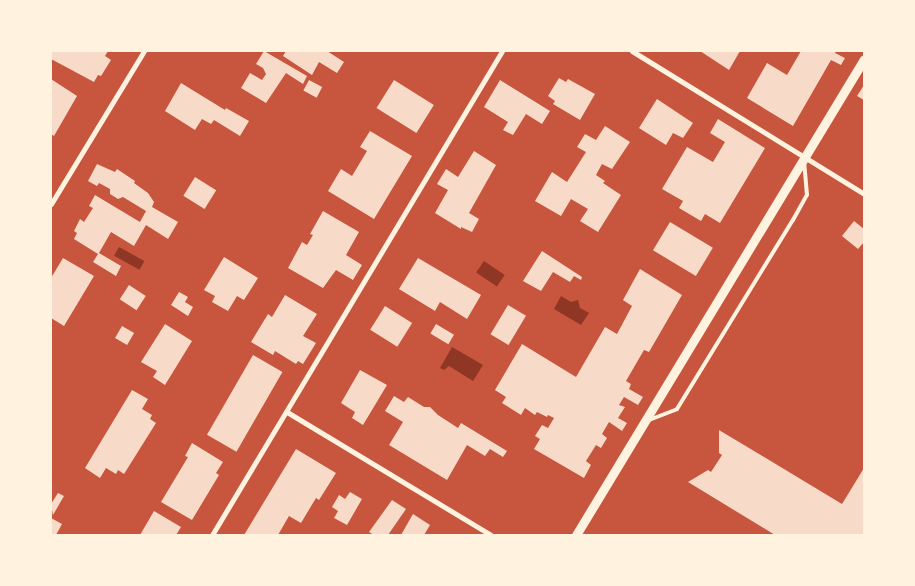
<!DOCTYPE html>
<html>
<head>
<meta charset="utf-8">
<style>
  body { margin:0 }
  #map { position:relative; width:915px; height:586px; overflow:hidden; background:#c8553d; font-family:Ubuntu,sans-serif }
  div>[style] { position:absolute }
  .water>* { inset:0; background:#8f3625; transform-origin:0 0 }
  .building>* { inset:0; background:#f7dbc8; transform-origin:0 0 }
  .service>* { height:4px; margin:-2px; padding:0 2px; transform-origin:2px; border-radius:2px; background:#fff3e0 }
  .minor>* { height:5px; margin:-2.5px; padding:0 2.5px; transform-origin:2.5px; border-radius:2.5px; background:#fff3e0 }
  .tertiary>* { height:9px; margin:-4.5px; padding:0 4.5px; transform-origin:4.5px; border-radius:4.5px; background:#fff3e0 }
  span { translate:-50% -50%; white-space:nowrap; text-align:center; line-height:1.15; -webkit-text-stroke:4px #fff3e0; paint-order:stroke }
  .frame { position:absolute; inset:0; border:52px solid #fff3e0; pointer-events:none }
</style>
</head>
<body>
<div id="map">
  <div class="water">
    <i style="left:119px;top:247px;width:29px;height:10px;rotate:29deg"></i>
    <i style="left:484px;top:261px;width:25px;height:14px;rotate:34deg"></i>
    <i style="clip-path:polygon(561px 296px,571px 302px,578px 300px,580px 308px,589px 313px,581px 325px,554px 309px)"></i>
    <i style="clip-path:polygon(452px 347px,483px 365px,473px 381px,449px 366px,444px 370px,440px 368px)"></i>
  </div>
  <div class="building">
    <i style="clip-path:polygon(52px 51px,108px 51px,105px 56px,111px 60px,101px 76px,98px 75px,94px 82px,51px 59px)"></i>
    <i style="clip-path:polygon(264px 51px,307px 76px,303px 84px,286px 73px,266px 103px,241px 88px,250px 73px,262px 80px,266px 74px,263px 68px,256px 64px)"></i>
    <i style="clip-path:polygon(286px 51px,327px 51px,344px 62px,337px 73px,319px 62px,312px 75px,283px 56px)"></i>
    <i style="clip-path:polygon(700px 51px,740px 51px,729px 70px)"></i>
    <i style="clip-path:polygon(801px 51px,836px 51px,835px 53px,845px 58px,841px 65px,831px 60px,793px 126px,747px 98px,767px 63px,787px 75px)"></i>
    <i style="clip-path:polygon(559px 78px,566px 82px,568px 79px,595px 94px,580px 120px,553px 104px,555px 101px,548px 96px)"></i>
    <i style="clip-path:polygon(51px 79px,77px 96px,54px 136px,51px 134px)"></i>
    <i style="left:309px;top:80px;width:15px;height:12px;rotate:28deg"></i>
    <i style="left:394px;top:80px;width:47px;height:33px;rotate:32deg"></i>
    <i style="clip-path:polygon(500px 80px,550px 111px,542px 124px,526px 114px,513px 135px,503px 130px,508px 122px,484px 107px)"></i>
    <i style="clip-path:polygon(181px 83px,225px 110px,226px 108px,249px 121px,240px 136px,214px 120px,211px 124px,202px 119px,195px 130px,165px 111px)"></i>
    <i style="clip-path:polygon(864px 85px,864px 100px,857px 96px)"></i>
    <i style="clip-path:polygon(657px 99px,693px 123px,683px 138px,673px 133px,666px 145px,639px 128px)"></i>
    <i style="clip-path:polygon(718px 119px,765px 148px,720px 223px,705px 214px,701px 221px,679px 208px,683px 201px,662px 189px,687px 147px,713px 162px,725px 142px,710px 133px)"></i>
    <i style="clip-path:polygon(605px 126px,630px 142px,612px 169px,602px 164px,596px 175px,605px 181px,603px 183px,621px 195px,598px 232px,580px 221px,588px 209px,571px 199px,561px 216px,535px 201px,552px 172px,567px 182px,586px 152px,577px 147px,585px 134px,596px 140px)"></i>
    <i style="clip-path:polygon(370px 131px,412px 156px,374px 219px,328px 191px,341px 169px,352px 176px,367px 151px,360px 147px)"></i>
    <i style="clip-path:polygon(474px 151px,496px 165px,469px 213px,479px 219px,472px 232px,461px 227px,461px 229px,435px 213px,448px 190px,437px 184px,446px 169px,458px 177px)"></i>
    <i style="clip-path:polygon(97px 164px,115px 172px,117px 169px,135px 181px,134px 183px,148px 193px,154px 202px,152px 207px,178px 222px,168px 239px,146px 225px,134px 246px,111px 232px,99px 253px,121px 266px,116px 276px,93px 262px,98px 254px,74px 239px,77px 233px,74px 231px,80px 219px,84px 222px,93px 208px,89px 206px,95px 195px,140px 222px,146px 211px,123px 197px,118px 199px,110px 194px,110px 189px,99px 183px,97px 186px,88px 181px)"></i>
    <i style="left:195px;top:177px;width:25px;height:22px;rotate:32deg"></i>
    <i style="clip-path:polygon(323px 211px,359px 232px,346px 255px,362px 265px,353px 280px,336px 270px,323px 288px,288px 268px,302px 242px,307px 245px,313px 235px,310px 234px)"></i>
    <i style="clip-path:polygon(854px 221px,864px 229px,864px 242px,858px 249px,842px 236px)"></i>
    <i style="left:670px;top:222px;width:50px;height:33px;rotate:31deg"></i>
    <i style="clip-path:polygon(542px 251px,582px 277px,581px 280px,574px 276px,570px 282px,553px 272px,541px 291px,523px 281px)"></i>
    <i style="clip-path:polygon(224px 257px,258px 278px,244px 300px,237px 296px,228px 311px,212px 302px,215px 296px,204px 290px)"></i>
    <i style="clip-path:polygon(63px 258px,94px 276px,64px 326px,51px 318px,51px 278px)"></i>
    <i style="clip-path:polygon(418px 258px,481px 295px,467px 319px,440px 302px,435px 311px,399px 289px)"></i>
    <i style="clip-path:polygon(640px 269px,682px 295px,649px 352px,644px 350px,626px 381px,631px 384px,629px 389px,643px 397px,638px 405px,624px 397px,619px 405px,625px 407px,618px 418px,627px 423px,622px 431px,609px 422px,602px 434px,607px 438px,601px 448px,596px 445px,586px 461px,591px 465px,584px 478px,534px 449px,540px 439px,535px 436px,542px 425px,548px 428px,554px 418px,548px 415px,547px 417px,537px 412px,535px 415px,525px 408px,521px 415px,502px 403px,506px 397px,495px 390px,522px 344px,576px 377px,605px 327px,617px 334px,632px 306px,623px 300px)"></i>
    <i style="left:129px;top:285px;width:20px;height:17px;rotate:33deg"></i>
    <i style="clip-path:polygon(179px 292px,188px 297px,185px 302px,193px 307px,188px 316px,171px 305px)"></i>
    <i style="clip-path:polygon(285px 295px,317px 314px,303px 336px,316px 343px,303px 364px,298px 361px,296px 364px,275px 351px,273px 355px,251px 342px,268px 314px,272px 317px)"></i>
    <i style="left:508px;top:305px;width:21px;height:34px;rotate:31deg"></i>
    <i style="left:385px;top:306px;width:32px;height:28px;rotate:32deg"></i>
    <i style="clip-path:polygon(165px 324px,192px 341px,165px 385px,153px 377px,157px 371px,141px 362px)"></i>
    <i style="left:436px;top:324px;width:21px;height:11px;rotate:31deg"></i>
    <i style="left:122px;top:326px;width:14px;height:14px;rotate:30deg"></i>
    <i style="left:253px;top:355px;width:34px;height:92px;rotate:30deg"></i>
    <i style="clip-path:polygon(360px 370px,387px 385px,363px 425px,352px 418px,355px 412px,341px 403px)"></i>
    <i style="clip-path:polygon(132px 390px,148px 399px,142px 409px,152px 415px,150px 419px,156px 423px,124px 474px,118px 470px,116px 474px,106px 468px,100px 478px,85px 468px)"></i>
    <i style="clip-path:polygon(394px 396px,404px 402px,408px 397px,424px 407px,430px 407px,438px 415px,458px 428px,461px 423px,507px 451px,503px 457px,490px 449px,485px 456px,467px 445px,447px 480px,389px 445px,403px 422px,385px 411px)"></i>
    <i style="clip-path:polygon(719px 430px,842px 504px,864px 468px,864px 535px,775px 535px,688px 482px,708px 470px,711px 472px,722px 455px,719px 453px)"></i>
    <i style="clip-path:polygon(192px 443px,223px 462px,216px 473px,219px 475px,192px 520px,161px 502px,188px 457px,185px 456px)"></i>
    <i style="clip-path:polygon(296px 449px,336px 473px,319px 500px,316px 498px,301px 523px,289px 516px,278px 535px,244px 535px)"></i>
    <i style="clip-path:polygon(350px 492px,362px 499px,347px 525px,334px 518px,338px 511px,332px 507px,339px 495px,345px 499px)"></i>
    <i style="clip-path:polygon(58px 493px,64px 496px,53px 515px,51px 504px)"></i>
    <i style="clip-path:polygon(392px 500px,406px 509px,388px 535px,374px 535px,369px 532px)"></i>
    <i style="clip-path:polygon(154px 511px,181px 527px,176px 535px,140px 535px)"></i>
    <i style="clip-path:polygon(413px 514px,430px 525px,424px 535px,401px 535px)"></i>
    <i style="clip-path:polygon(51px 518px,62px 524px,56px 535px,51px 535px)"></i>
  </div>
  <div class="service">
    <i style="left:649px;top:420px;width:30px;rotate:-21deg"></i>
    <i style="left:677px;top:409px;width:222px;rotate:-58.5deg"></i>
    <i style="left:793px;top:220px;width:29px;rotate:-61deg"></i>
    <i style="left:807px;top:195px;width:32px;rotate:-95deg"></i>
  </div>
  <div class="minor">
    <i style="left:632px;top:51px;width:273px;rotate:31.6deg"></i>
    <i style="left:51px;top:204px;width:179px;rotate:-58.7deg"></i>
    <i style="left:287px;top:412px;width:238px;rotate:31.1deg"></i>
    <i style="left:212px;top:535px;width:564px;rotate:-59.07deg"></i>
  </div>
  <div class="tertiary">
    <i style="left:576px;top:535px;width:556px;rotate:-58.82deg"></i>
  </div>
  <div class="frame"></div>
</div>
</body>
</html>
